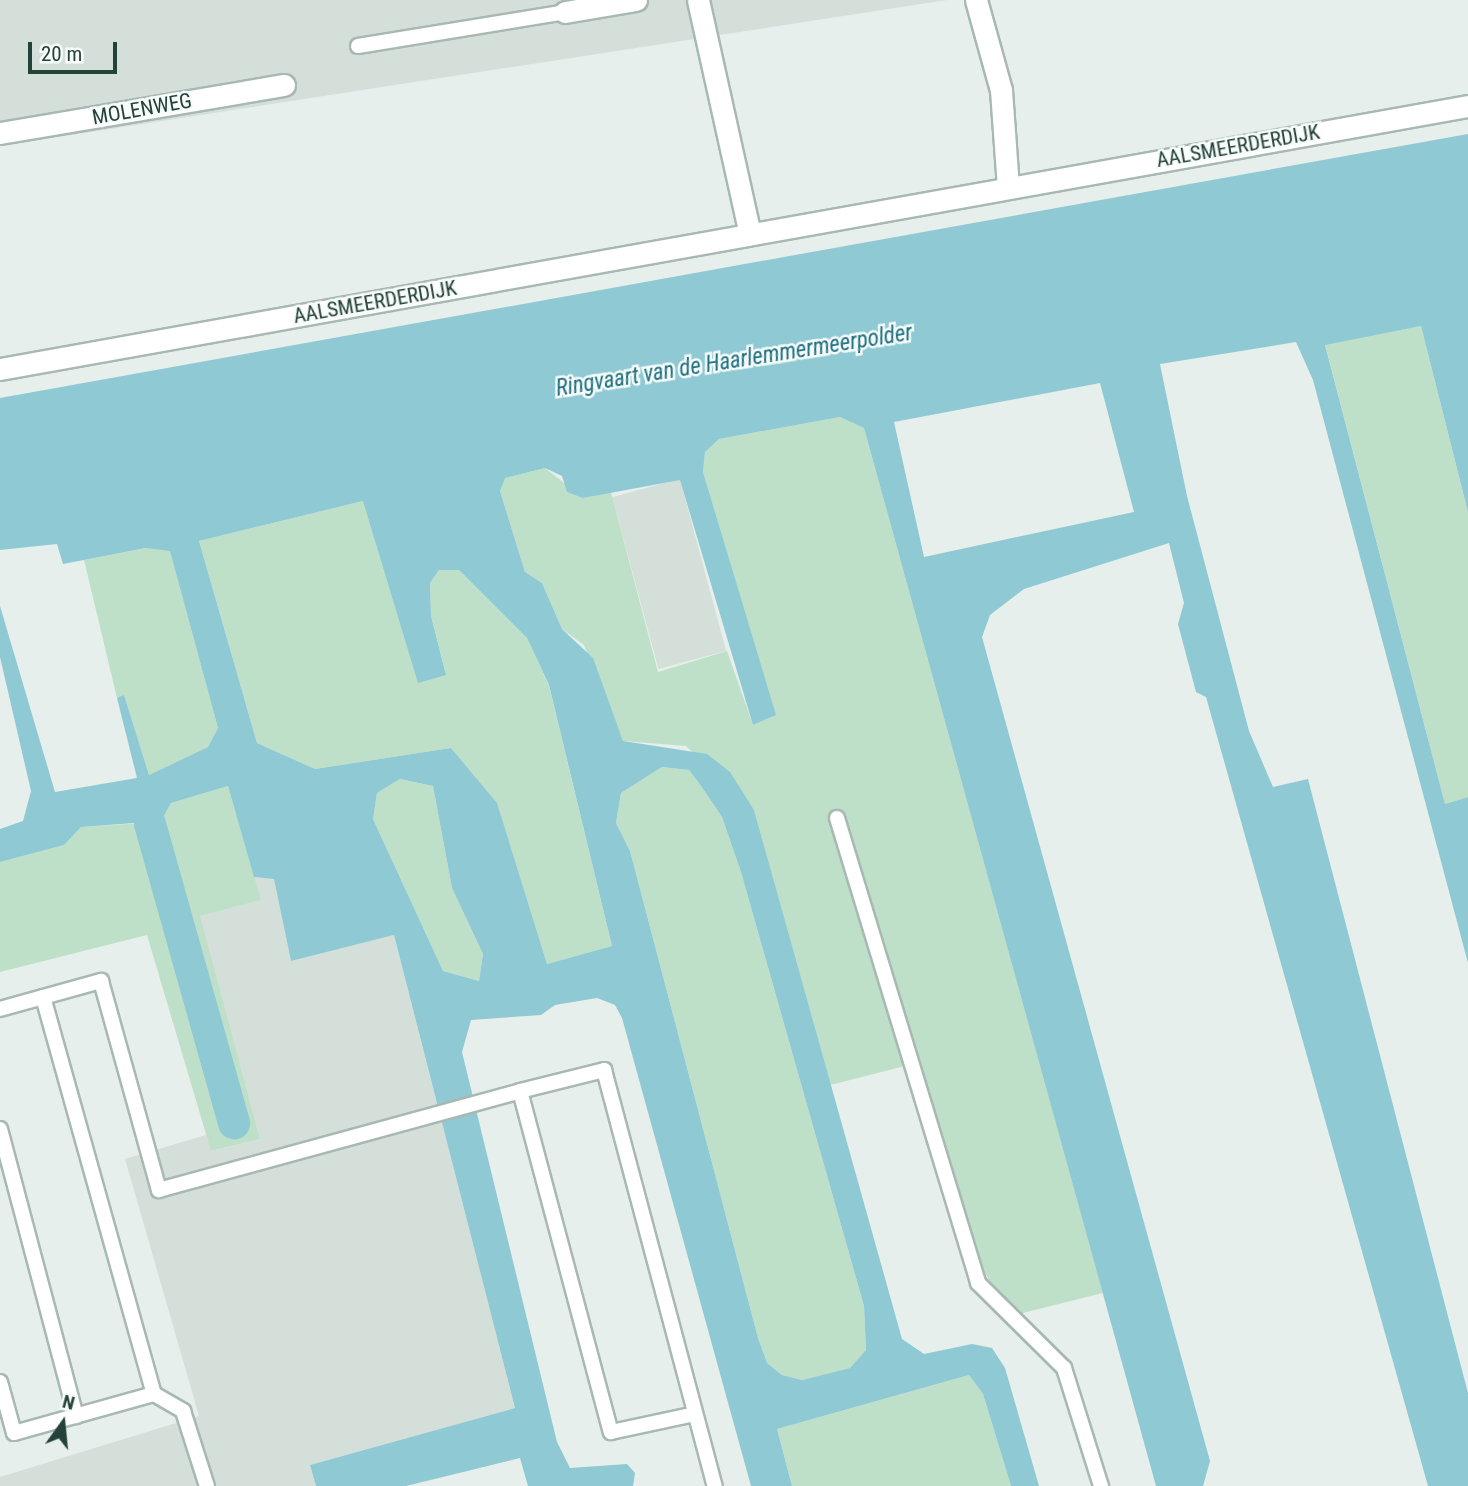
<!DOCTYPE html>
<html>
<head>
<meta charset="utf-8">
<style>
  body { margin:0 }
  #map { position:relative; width:1468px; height:1486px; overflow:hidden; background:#e6efeb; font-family:"Roboto Condensed",sans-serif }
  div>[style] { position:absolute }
  .built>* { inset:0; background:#d4dfda; transform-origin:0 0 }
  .green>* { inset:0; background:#bfe0c8 }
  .water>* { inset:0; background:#8ec9d4 }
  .canal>* { height:32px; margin:-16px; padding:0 16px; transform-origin:16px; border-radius:16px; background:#8ec9d4 }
  .roads { filter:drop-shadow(2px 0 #a8b8b2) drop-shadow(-2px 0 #a8b8b2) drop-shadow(0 2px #a8b8b2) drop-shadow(0 -2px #a8b8b2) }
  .service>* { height:14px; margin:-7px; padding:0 7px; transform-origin:7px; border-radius:7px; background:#fff }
  .minor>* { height:21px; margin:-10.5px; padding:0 10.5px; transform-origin:10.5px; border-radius:10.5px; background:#fff }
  span { translate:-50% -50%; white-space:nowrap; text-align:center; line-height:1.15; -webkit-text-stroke:5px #f7fbf9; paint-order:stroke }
  .street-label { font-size:21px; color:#24423a }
  .water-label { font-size:23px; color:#1c6f80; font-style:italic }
  .north { position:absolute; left:28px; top:1388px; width:70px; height:70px; -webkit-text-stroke:5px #f7fbf9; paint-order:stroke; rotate:15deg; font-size:19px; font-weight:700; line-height:28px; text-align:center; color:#24423a }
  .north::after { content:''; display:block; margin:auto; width:24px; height:32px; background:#24423a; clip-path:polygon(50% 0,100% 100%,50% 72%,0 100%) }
  .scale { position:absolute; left:28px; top:42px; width:89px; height:32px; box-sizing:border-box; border:4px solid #24423a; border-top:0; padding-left:9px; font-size:21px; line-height:24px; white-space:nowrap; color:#24423a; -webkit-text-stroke:5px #f7fbf9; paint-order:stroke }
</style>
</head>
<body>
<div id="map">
  <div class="built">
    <i style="clip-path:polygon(0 0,947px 0,0 146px)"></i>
    <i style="left:680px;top:479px;width:178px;height:70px;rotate:75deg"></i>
    <i style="clip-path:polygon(254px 877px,274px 878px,291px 961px,394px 935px,515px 1408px,310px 1465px,316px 1486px,0 1486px,0 1477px,199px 1416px,125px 1159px,206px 1135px,212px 1151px,260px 1139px,199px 916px,260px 900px)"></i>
  </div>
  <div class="green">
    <i style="clip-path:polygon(1421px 326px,1468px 512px,1468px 797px,1445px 804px,1325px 344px)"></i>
    <i style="clip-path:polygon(840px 417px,864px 428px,1103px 1293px,1011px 1316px,951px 1217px,909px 1065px,830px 1085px,754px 810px,686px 746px,623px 741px,584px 645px,562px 629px,542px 583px,525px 572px,500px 491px,504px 478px,545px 468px,583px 498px,611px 492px,658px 672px,727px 651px,753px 725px,775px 715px,703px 472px,705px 452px,719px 439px)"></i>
    <i style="clip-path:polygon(363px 501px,446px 674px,431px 616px,430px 583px,439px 570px,459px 570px,527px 638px,549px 686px,612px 946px,547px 964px,497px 804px,451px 748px,315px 769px,257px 743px,199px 541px)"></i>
    <i style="clip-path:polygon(147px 548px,170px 550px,218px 728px,208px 747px,149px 775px,124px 696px,117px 698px,84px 560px)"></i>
    <i style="clip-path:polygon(662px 767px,689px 770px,701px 786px,722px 817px,741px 872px,864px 1306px,866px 1351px,850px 1368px,802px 1380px,782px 1375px,767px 1363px,758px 1338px,630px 851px,616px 823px,621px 793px)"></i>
    <i style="clip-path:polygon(400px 779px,433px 786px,452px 888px,483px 954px,479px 981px,443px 971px,373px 819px,377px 793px)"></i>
    <i style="clip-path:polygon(228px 786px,261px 900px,200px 916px,260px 1139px,211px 1151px,147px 935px,0 972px,0 862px,64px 845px,81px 827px,160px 822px,171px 803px)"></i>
    <i style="clip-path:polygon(969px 1375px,983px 1394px,1011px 1486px,792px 1486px,777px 1429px)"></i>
  </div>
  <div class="water">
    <i style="clip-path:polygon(evenodd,1468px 134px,1468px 512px,1421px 326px,1325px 345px,1445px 804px,1468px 797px,1468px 963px,1313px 380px,1296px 342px,1160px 364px,1187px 496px,1249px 731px,1273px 787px,1308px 779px,1468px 1393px,1468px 1486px,1428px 1486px,1206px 697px,1196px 692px,1178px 624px,1184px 603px,1169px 543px,1024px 589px,990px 615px,982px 637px,1210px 1461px,1203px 1486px,1156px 1486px,864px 428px,840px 417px,719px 439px,705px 452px,703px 472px,776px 715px,753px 725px,680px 480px,583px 498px,567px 492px,562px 476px,545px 468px,505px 478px,500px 491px,525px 572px,542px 583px,562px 629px,593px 658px,623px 741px,707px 754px,730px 772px,754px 810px,902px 1339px,924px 1354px,972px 1344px,992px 1348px,1005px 1368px,1039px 1486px,1011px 1486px,983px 1394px,969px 1375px,777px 1429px,792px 1486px,751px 1486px,622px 1018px,615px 1005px,597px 998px,555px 1005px,541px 1015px,471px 1020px,462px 1052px,557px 1442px,570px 1468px,627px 1464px,635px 1473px,633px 1486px,528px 1486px,520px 1458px,406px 1486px,316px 1486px,310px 1465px,515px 1408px,394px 935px,291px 961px,274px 879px,254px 877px,228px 786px,171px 803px,161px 821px,81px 827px,64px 845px,0 862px,0 829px,23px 821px,31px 791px,0 657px,0 606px,55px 792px,137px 778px,117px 698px,124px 695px,149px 775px,208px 747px,218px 728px,170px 551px,146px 548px,63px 564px,57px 544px,0 550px,0 398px,1468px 134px,1100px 383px,1134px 512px,924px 557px,894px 422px,1100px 383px,1468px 134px,363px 501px,418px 683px,446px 675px,431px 616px,430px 583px,439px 570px,459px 570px,527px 638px,549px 685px,612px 946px,547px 964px,497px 803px,451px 748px,315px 769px,257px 743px,199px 541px,363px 501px,1468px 134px,662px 767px,689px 770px,701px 786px,722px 817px,741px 872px,864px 1306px,866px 1350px,850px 1368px,802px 1380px,782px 1375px,767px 1363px,758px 1338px,630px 851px,616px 823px,621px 793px,662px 767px,1468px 134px,400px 779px,433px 786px,452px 888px,483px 954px,479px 981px,443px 971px,373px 819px,377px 793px,400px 779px)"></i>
  </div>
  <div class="canal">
    <i style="left:150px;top:824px;width:311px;rotate:74.3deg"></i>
  </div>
  <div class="roads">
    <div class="service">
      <i style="left:358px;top:46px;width:210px;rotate:-9.3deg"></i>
      <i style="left:837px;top:818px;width:486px;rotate:73.1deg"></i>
      <i style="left:978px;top:1283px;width:121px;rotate:44.7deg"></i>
      <i style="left:1064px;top:1368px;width:124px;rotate:72.6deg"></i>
      <i style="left:43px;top:997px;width:412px;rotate:74.4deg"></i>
      <i style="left:154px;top:1394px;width:34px;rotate:30deg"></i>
      <i style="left:183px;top:1411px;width:79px;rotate:72.3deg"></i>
      <i style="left:0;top:1009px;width:105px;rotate:-15.5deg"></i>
      <i style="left:101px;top:981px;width:217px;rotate:74.5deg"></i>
      <i style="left:159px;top:1190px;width:374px;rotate:-15.3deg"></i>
      <i style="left:520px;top:1091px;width:353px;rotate:75.1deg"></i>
      <i style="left:611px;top:1432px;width:86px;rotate:-12.1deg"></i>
      <i style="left:520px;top:1091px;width:87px;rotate:-14deg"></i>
      <i style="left:604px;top:1070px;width:431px;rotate:75.1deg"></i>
      <i style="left:0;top:1129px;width:297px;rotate:75.2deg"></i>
      <i style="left:0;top:1382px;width:53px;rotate:74.6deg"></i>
      <i style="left:14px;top:1433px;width:145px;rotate:-15.6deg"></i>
    </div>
    <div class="minor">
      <i style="left:698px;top:0;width:240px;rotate:77.5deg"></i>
      <i style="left:976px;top:0;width:93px;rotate:74.5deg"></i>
      <i style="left:1001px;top:90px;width:97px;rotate:85.9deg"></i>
      <i style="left:565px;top:12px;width:72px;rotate:-9.6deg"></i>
      <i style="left:0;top:133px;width:288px;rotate:-9.6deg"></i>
      <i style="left:0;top:369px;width:1491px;rotate:-10.16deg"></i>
    </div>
  </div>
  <div class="street-label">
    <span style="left:142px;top:109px;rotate:-10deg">MOLENWEG</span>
    <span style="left:1238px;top:146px;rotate:-10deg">AALSMEERDERDIJK</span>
    <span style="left:375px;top:302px;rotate:-10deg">AALSMEERDERDIJK</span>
  </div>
  <div class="water-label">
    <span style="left:734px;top:361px;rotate:-9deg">Ringvaart van de Haarlemmermeerpolder</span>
  </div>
  <div class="north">N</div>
  <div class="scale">20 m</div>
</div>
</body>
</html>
